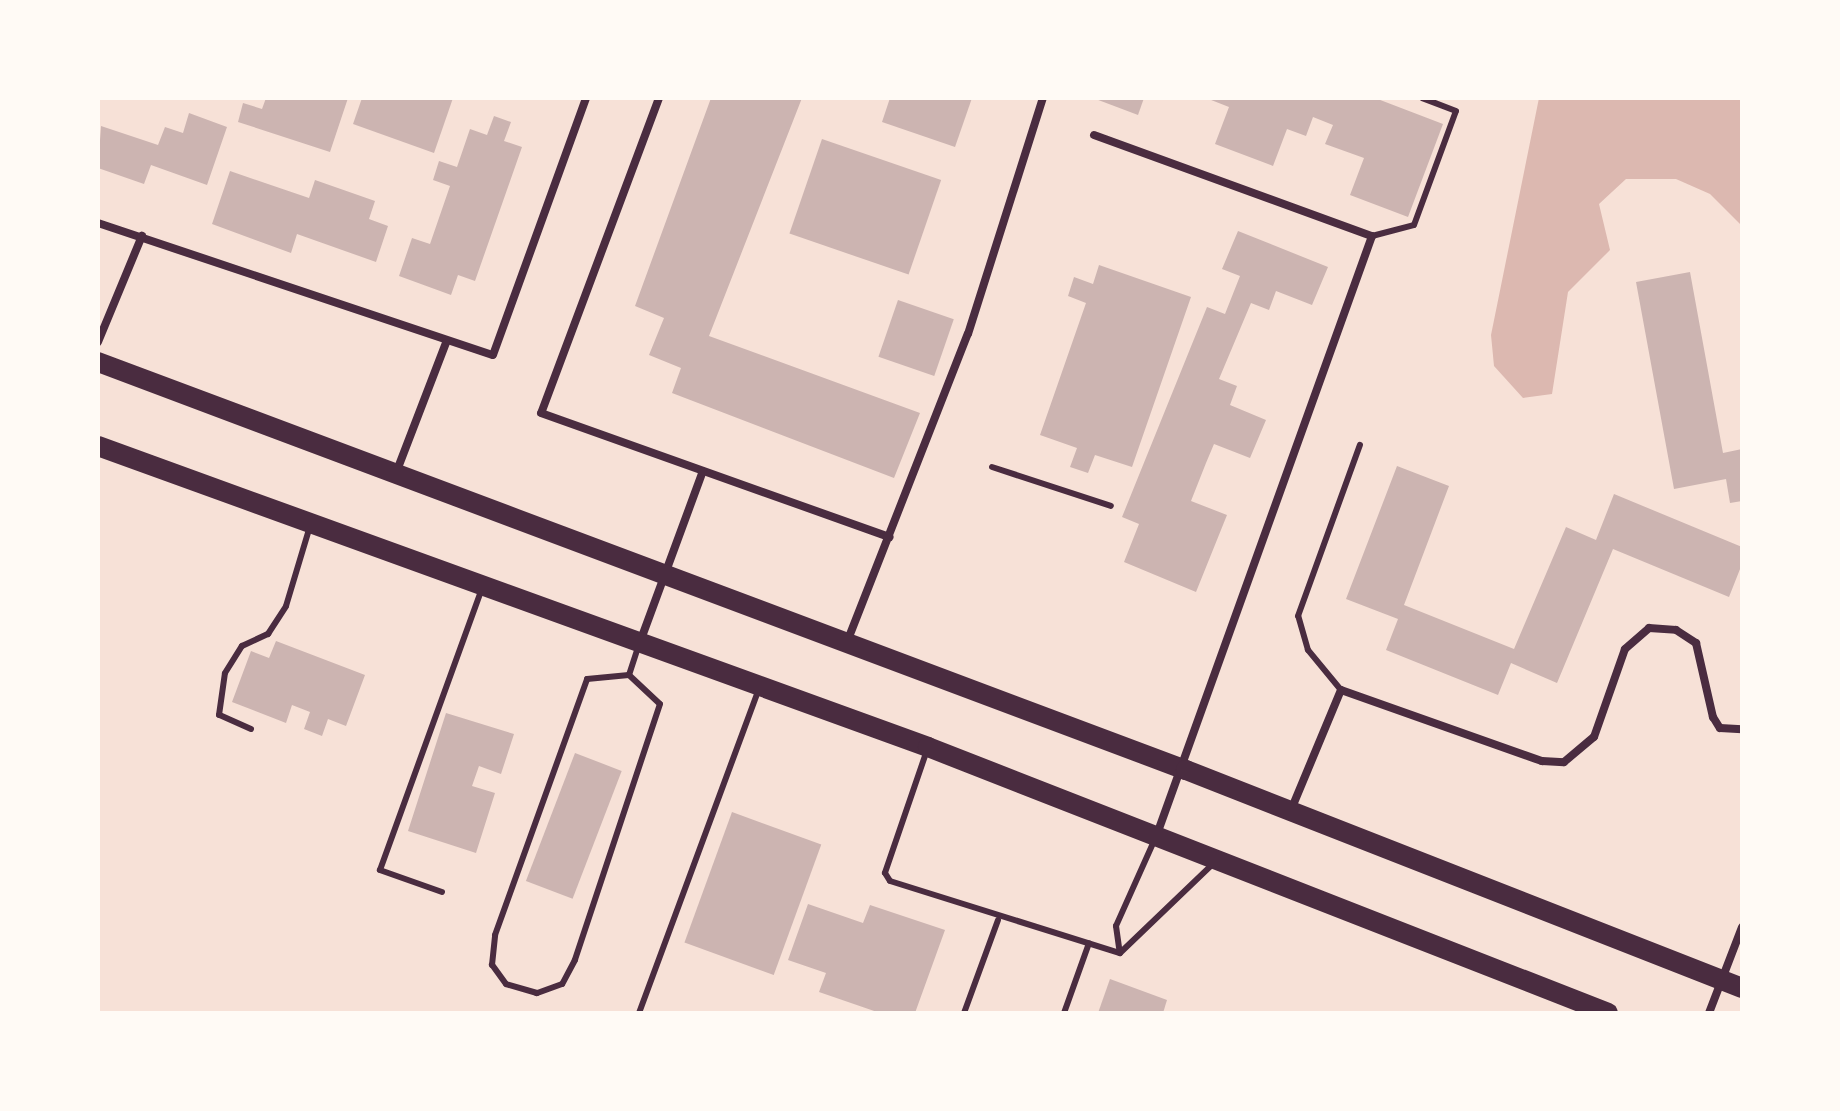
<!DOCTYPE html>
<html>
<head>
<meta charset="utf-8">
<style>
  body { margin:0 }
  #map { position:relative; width:1840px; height:1111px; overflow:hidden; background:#f7e1d7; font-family:Roboto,sans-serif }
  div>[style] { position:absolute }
  .water>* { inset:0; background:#dcb8b0 }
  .building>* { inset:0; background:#ccb4b1; transform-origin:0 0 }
  .service>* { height:6px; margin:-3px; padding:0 3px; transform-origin:3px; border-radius:3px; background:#4a2c40 }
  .minor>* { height:8px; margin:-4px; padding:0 4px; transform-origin:4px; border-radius:4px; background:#4a2c40 }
  .primary>* { height:20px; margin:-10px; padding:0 10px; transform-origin:10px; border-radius:10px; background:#4a2c40 }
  span { translate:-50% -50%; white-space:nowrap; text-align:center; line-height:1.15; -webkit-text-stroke:7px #fffaf5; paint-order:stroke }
  .frame { position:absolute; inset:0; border:100px solid #fffaf5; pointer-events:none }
</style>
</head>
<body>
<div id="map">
  <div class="water">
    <i style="clip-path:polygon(1539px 98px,1742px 98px,1742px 226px,1710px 194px,1676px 179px,1626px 179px,1599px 204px,1610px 250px,1568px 292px,1552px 394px,1523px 398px,1494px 366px,1491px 335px)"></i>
  </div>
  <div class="building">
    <i style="clip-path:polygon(266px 98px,348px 98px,330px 152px,238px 122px,243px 103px,262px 109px)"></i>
    <i style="clip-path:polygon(362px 98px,453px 98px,434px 153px,353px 124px)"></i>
    <i style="clip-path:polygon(711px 98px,802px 98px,709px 336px,920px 413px,894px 478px,672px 393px,681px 368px,649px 355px,664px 318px,635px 306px)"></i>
    <i style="clip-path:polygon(890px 98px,972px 98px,955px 147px,882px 122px)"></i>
    <i style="clip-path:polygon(1093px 98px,1144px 98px,1138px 115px)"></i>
    <i style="clip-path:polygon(1206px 98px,1375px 98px,1443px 124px,1408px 217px,1350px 195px,1364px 158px,1325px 144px,1333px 125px,1313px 117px,1306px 136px,1287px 129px,1273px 166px,1215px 144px,1229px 107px)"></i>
    <i style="clip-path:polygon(189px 113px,227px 127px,207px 185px,151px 165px,144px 184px,98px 168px,101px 126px,158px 145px,165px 127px,183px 133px)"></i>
    <i style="clip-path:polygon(494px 116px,511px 122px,504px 141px,522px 147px,475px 281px,458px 275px,451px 295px,399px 276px,412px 238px,430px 244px,450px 186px,433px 180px,439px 161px,457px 167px,470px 129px,487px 135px)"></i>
    <i style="left:822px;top:139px;width:126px;height:100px;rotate:19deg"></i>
    <i style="clip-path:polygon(230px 171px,309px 198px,315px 180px,375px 201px,369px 219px,388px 226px,376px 262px,297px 234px,291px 253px,212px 224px)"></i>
    <i style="clip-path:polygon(1238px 231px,1328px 267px,1312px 305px,1276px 291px,1269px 310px,1251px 303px,1219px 379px,1237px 386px,1230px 405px,1266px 420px,1250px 458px,1214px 444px,1206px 463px,1191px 501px,1227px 515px,1196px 592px,1124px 562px,1139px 524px,1122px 517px,1207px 307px,1225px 314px,1240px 276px,1222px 269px)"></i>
    <i style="clip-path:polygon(1099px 265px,1191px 297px,1132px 467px,1095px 455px,1088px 473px,1070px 467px,1077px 448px,1040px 435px,1086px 303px,1068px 296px,1074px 277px,1093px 284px)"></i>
    <i style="clip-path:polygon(1690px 272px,1723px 453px,1742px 449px,1742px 501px,1730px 503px,1726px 479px,1674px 489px,1636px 282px)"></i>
    <i style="left:898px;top:300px;width:59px;height:60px;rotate:19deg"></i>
    <i style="clip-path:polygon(1397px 466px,1449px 486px,1404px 605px,1514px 649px,1566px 527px,1596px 540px,1614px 494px,1742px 547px,1742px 564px,1729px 597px,1613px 549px,1557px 683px,1511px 663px,1498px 695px,1386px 650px,1398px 619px,1346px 599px)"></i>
    <i style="clip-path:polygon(276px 641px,365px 675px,346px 726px,328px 719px,322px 736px,304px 729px,310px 712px,292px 705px,286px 723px,232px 702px,251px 651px,269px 658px)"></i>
    <i style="clip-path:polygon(446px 713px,514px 734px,501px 774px,479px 766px,472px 786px,495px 793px,476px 853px,408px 831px)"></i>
    <i style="left:575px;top:753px;width:50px;height:137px;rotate:21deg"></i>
    <i style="left:732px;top:812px;width:95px;height:139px;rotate:20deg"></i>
    <i style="clip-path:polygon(808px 904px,863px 923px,870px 905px,945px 930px,915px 1013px,880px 1013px,819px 992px,826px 973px,788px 960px)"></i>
    <i style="clip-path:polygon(1110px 979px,1167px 1000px,1163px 1013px,1098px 1013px)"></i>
  </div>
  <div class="service">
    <i style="left:1372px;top:236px;width:43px;rotate:-14.7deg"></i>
    <i style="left:1414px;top:225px;width:121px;rotate:-69.8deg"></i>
    <i style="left:1456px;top:111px;width:36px;rotate:-159deg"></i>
    <i style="left:992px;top:467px;width:125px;rotate:18.1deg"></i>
    <i style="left:629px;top:675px;width:42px;rotate:43.1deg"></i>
    <i style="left:660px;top:704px;width:270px;rotate:108.4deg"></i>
    <i style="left:575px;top:960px;width:27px;rotate:118deg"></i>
    <i style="left:562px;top:984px;width:27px;rotate:160deg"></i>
    <i style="left:537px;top:993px;width:32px;rotate:-164deg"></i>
    <i style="left:506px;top:984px;width:24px;rotate:-126deg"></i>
    <i style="left:492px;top:965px;width:30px;rotate:-84deg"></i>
    <i style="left:495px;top:935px;width:272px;rotate:-70.2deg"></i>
    <i style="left:587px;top:679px;width:42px;rotate:-5.4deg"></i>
    <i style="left:629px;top:675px;width:33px;rotate:-72deg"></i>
    <i style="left:1341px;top:690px;width:52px;rotate:-129.5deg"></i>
    <i style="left:1308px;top:650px;width:35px;rotate:-106deg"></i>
    <i style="left:1298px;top:616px;width:182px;rotate:-70.1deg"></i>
    <i style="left:251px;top:729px;width:35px;rotate:-156deg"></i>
    <i style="left:219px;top:715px;width:42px;rotate:-81.9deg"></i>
    <i style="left:225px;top:673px;width:32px;rotate:-58deg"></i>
    <i style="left:242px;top:646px;width:29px;rotate:-25deg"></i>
    <i style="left:268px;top:634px;width:33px;rotate:-57deg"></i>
    <i style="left:286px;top:606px;width:84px;rotate:-73.3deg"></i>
    <i style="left:927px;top:750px;width:130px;rotate:108.9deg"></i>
    <i style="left:885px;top:873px;width:9px;rotate:58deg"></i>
    <i style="left:890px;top:881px;width:241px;rotate:17.4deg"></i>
    <i style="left:1154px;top:841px;width:93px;rotate:114.1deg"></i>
    <i style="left:1116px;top:926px;width:27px;rotate:82deg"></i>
    <i style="left:1120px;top:953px;width:132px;rotate:-43.8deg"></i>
    <i style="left:442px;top:892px;width:66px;rotate:-160.5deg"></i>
    <i style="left:380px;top:870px;width:300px;rotate:-70.1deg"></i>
    <i style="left:639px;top:1013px;width:346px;rotate:-69.7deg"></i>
    <i style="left:964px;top:1013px;width:99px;rotate:-69.9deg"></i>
    <i style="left:1064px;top:1013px;width:74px;rotate:-70.3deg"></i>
  </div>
  <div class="minor">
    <i style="left:659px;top:98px;width:336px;rotate:110.5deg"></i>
    <i style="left:541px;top:413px;width:370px;rotate:19.6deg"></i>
    <i style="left:1094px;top:135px;width:296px;rotate:20deg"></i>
    <i style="left:1372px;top:236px;width:639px;rotate:109.77deg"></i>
    <i style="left:98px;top:223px;width:416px;rotate:18.5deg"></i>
    <i style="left:493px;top:355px;width:273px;rotate:-70.1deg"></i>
    <i style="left:98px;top:342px;width:115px;rotate:-67.5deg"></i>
    <i style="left:396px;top:473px;width:139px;rotate:-69deg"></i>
    <i style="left:640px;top:642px;width:182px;rotate:-69.8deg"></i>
    <i style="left:847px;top:642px;width:331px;rotate:-68.6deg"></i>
    <i style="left:968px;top:334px;width:248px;rotate:-72.4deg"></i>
    <i style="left:1291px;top:810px;width:130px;rotate:-67.4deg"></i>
    <i style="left:1341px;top:690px;width:213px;rotate:19.5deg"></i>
    <i style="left:1542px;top:761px;width:22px;rotate:3deg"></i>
    <i style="left:1564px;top:762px;width:39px;rotate:-40deg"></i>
    <i style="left:1594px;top:737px;width:93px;rotate:-70.6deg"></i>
    <i style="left:1625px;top:649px;width:32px;rotate:-41deg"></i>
    <i style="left:1649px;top:628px;width:27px;rotate:4deg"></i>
    <i style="left:1676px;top:630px;width:24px;rotate:33deg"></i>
    <i style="left:1696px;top:643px;width:76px;rotate:77.1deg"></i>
    <i style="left:1713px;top:717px;width:13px;rotate:58deg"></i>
    <i style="left:1720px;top:728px;width:22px;rotate:3deg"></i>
    <i style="left:1709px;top:1013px;width:92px;rotate:-69deg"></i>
  </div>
  <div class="primary">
    <i style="left:98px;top:362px;width:1162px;rotate:20.56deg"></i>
    <i style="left:1186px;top:770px;width:597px;rotate:21.41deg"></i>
    <i style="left:98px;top:446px;width:883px;rotate:19.93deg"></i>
    <i style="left:928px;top:747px;width:730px;rotate:21.36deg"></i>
  </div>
  <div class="frame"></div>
</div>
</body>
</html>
